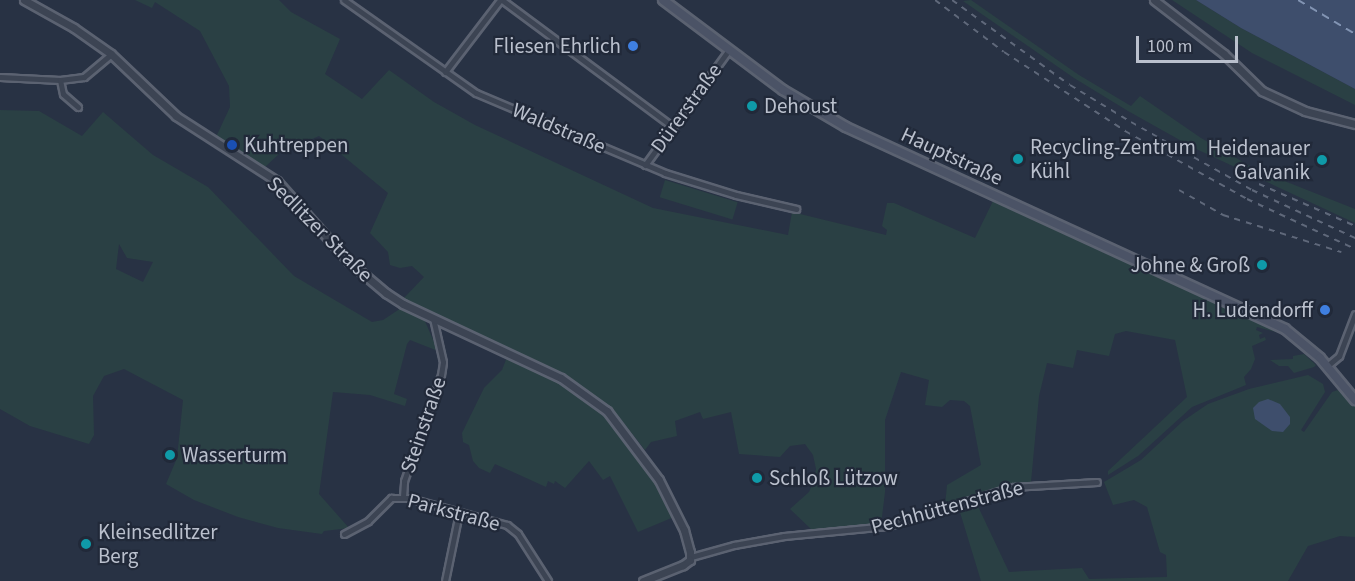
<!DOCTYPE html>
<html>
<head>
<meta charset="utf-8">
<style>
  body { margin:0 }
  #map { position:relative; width:1355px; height:581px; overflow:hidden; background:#283244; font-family:"Source Sans 3",sans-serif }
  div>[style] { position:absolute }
  .green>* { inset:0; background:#2a4044; transform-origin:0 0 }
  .water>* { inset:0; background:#3e4e6c }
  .ferry>* { height:1.5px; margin-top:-0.75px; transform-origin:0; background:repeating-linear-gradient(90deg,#8294b3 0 8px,transparent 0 14px) }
  .roads { filter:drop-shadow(2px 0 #5b6271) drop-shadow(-2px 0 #5b6271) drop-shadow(0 2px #5b6271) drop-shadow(0 -2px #5b6271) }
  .minor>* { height:5px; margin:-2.5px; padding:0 2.5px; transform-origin:2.5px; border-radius:2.5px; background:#3c4453 }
  .tertiary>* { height:7px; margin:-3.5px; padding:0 3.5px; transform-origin:3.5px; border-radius:3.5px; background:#3c4453 }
  .secondary>* { height:8px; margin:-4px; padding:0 4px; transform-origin:4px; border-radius:4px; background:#4b5366 }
  .rail>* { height:2px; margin-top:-1px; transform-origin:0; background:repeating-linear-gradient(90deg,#5f687a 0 6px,transparent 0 12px) }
  .dots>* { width:16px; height:16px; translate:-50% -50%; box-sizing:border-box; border:3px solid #212939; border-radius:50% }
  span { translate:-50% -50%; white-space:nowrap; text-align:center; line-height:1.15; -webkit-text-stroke:4.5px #212939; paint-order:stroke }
  .poi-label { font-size:21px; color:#bac0cd }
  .right { translate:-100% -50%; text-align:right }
  .left { translate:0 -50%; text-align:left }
  .street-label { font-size:21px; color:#bac0cd }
  .scale { position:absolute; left:1136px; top:36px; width:102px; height:27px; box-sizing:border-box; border:3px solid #bac0cd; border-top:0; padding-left:8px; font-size:18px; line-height:21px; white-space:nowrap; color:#bac0cd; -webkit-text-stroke:4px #212939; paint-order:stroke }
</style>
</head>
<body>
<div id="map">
  <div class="green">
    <i style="clip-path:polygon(135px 0,279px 0,291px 12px,340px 39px,325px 74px,362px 99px,389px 70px,434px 102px,475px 125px,653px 208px,788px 235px,792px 212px,886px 235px,887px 230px,882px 226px,887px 203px,894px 203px,975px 238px,993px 201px,1277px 329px,1280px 333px,1257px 327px,1256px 330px,1263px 333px,1259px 335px,1260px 339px,1265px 337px,1266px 340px,1252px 346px,1255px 359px,1251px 369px,1244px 377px,1246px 385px,1192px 407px,1138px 456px,1108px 475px,1108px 471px,1187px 397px,1175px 340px,1126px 331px,1115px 334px,1109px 356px,1077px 350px,1073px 368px,1047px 363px,1039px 396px,1031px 482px,1001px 486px,945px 506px,947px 485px,981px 465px,970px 406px,964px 401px,950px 400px,942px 407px,925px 405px,929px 380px,901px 372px,885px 420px,885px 492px,881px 525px,812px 530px,790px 509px,809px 492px,814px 480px,816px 469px,813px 455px,805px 444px,790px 446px,780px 457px,739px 454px,731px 412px,703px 419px,700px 412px,675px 421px,677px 436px,651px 442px,645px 450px,622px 421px,598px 398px,564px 374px,403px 299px,424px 277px,412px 266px,400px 268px,390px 265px,388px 252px,370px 233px,388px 193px,319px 136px,280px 153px,264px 168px,216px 137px,230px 107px,229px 86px,200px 31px,155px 2px,152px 8px)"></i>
    <i style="clip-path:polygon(971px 0,1079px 75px,1131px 106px,1140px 96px,1201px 138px,1259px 171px,1355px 209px,1355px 223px,1194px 148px,1128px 111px,1074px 78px,963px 1px)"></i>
    <i style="clip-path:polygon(1172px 0,1196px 0,1241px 28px,1355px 89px,1355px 105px,1252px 53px)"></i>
    <i style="clip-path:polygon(evenodd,0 110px,39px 111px,82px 136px,103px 112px,153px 155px,208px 187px,294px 276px,372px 322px,383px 320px,401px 308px,424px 319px,438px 351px,410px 340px,407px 344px,394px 394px,407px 399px,405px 406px,370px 395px,333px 392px,319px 494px,349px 528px,324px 531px,322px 534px,278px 528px,238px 517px,194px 500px,166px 484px,177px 458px,183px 400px,124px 369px,104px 376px,93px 396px,94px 435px,89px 444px,30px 426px,0 409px,0 110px,119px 244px,127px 258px,153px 262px,143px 282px,116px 269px,119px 244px)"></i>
    <i style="left:665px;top:180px;width:76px;height:18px;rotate:17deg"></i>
    <i style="clip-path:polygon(1304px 354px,1316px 365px,1314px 367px,1294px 373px,1288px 366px,1279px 366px,1270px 360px,1293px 359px,1293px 356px)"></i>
    <i style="clip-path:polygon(507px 357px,561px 381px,605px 413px,655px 480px,674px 517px,638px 532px,610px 476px,603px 480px,589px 461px,565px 488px,555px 481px,554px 484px,548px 481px,546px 487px,495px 464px,490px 473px,479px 468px,473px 461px,469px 445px,463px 442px,462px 433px,484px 388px,502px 370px)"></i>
    <i style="clip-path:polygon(1308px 375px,1323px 384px,1325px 392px,1301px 430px,1304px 432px,1332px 392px,1338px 390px,1355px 405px,1355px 537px,1340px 536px,1308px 546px,1288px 581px,981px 581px,959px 509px,959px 506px,975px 500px,1009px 572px,1082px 568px,1089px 579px,1167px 577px,1166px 555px,1160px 552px,1147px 507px,1134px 500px,1113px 505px,1104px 482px,1141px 460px,1183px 421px,1208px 404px,1249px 389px)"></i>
  </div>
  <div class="water">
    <i style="clip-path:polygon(1196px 0,1355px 0,1355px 89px,1241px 28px)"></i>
    <i style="clip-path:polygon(1268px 399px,1280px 404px,1290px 417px,1290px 424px,1283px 432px,1272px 431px,1255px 419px,1253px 408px,1259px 402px)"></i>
  </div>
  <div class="ferry">
    <i style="left:1298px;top:0;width:66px;rotate:30.8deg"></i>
  </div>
  <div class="roads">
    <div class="minor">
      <i style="left:344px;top:0;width:161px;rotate:35.2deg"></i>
      <i style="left:476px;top:93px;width:205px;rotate:22.9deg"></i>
      <i style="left:665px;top:173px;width:74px;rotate:17.2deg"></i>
      <i style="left:736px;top:195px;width:62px;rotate:13.1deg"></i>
      <i style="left:502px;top:0;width:213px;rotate:36.6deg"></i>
      <i style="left:445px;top:72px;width:91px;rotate:-52.6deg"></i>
      <i style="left:0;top:77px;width:60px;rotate:2.9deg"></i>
      <i style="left:60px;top:80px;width:24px;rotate:-7deg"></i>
      <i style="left:84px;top:77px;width:35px;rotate:-40deg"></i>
      <i style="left:60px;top:80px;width:14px;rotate:78deg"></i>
      <i style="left:63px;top:94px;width:20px;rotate:41deg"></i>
      <i style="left:645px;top:165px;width:141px;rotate:-53.9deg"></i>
      <i style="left:1327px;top:366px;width:16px;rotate:-40deg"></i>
      <i style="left:1339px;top:356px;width:45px;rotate:-69.1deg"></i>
      <i style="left:403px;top:497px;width:16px;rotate:-86deg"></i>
      <i style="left:404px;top:481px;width:112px;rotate:-70.8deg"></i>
      <i style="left:441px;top:375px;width:13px;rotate:-81deg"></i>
      <i style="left:443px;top:362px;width:45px;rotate:-102.8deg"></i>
      <i style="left:344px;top:534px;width:27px;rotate:-28deg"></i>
      <i style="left:368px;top:521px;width:33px;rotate:-45deg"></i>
      <i style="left:391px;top:498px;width:18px"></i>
      <i style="left:409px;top:498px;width:102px;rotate:15.4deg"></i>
      <i style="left:507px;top:525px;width:14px;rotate:39deg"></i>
      <i style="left:518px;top:534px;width:56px;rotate:57.4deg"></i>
      <i style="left:691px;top:557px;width:45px;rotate:-15.6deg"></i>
      <i style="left:734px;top:545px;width:51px;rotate:-10.2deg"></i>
      <i style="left:784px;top:536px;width:104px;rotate:-5.5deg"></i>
      <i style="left:888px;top:526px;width:130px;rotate:-17.5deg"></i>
      <i style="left:1012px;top:487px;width:85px;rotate:-3.4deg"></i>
      <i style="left:445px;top:581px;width:69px;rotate:-78.4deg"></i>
    </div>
    <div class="tertiary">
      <i style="left:24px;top:0;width:57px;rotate:29.2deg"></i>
      <i style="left:74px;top:28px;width:45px;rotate:35.1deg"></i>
      <i style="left:111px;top:54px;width:90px;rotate:43.6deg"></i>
      <i style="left:176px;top:116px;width:120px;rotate:32.8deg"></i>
      <i style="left:277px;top:181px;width:107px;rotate:48.4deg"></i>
      <i style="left:348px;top:261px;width:50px;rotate:40.1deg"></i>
      <i style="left:386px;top:293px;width:20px;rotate:33deg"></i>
      <i style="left:403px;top:304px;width:174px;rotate:25.1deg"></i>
      <i style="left:561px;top:378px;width:57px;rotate:35.7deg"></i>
      <i style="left:607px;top:411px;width:86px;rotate:53deg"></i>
      <i style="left:659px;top:480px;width:56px;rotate:63.4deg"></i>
      <i style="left:684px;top:530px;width:23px;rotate:75deg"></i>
      <i style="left:690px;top:552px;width:8px;rotate:90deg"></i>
      <i style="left:690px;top:560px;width:9px;rotate:144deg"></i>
      <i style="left:683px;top:565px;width:43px;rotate:158.2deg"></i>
      <i style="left:1154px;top:0;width:88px;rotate:37.6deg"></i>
      <i style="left:1224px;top:54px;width:53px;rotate:44.2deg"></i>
      <i style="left:1262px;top:91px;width:47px;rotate:24.9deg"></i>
      <i style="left:1305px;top:111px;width:52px;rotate:14.6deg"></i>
    </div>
    <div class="secondary">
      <i style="left:663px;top:0;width:150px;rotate:36.9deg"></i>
      <i style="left:783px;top:90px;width:73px;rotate:30.4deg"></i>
      <i style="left:846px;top:127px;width:483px;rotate:24.7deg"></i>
      <i style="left:1285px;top:329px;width:45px;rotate:39.6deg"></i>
      <i style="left:1320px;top:358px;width:55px;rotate:50.2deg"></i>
    </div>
  </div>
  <div class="rail">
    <i style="left:935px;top:0;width:86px;rotate:37deg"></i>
    <i style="left:1004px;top:52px;width:145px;rotate:33.1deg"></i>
    <i style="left:1125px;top:131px;width:140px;rotate:29.1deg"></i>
    <i style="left:1247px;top:199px;width:119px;rotate:24.8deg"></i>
    <i style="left:952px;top:0;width:145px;rotate:35.8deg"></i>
    <i style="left:1070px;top:85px;width:71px;rotate:31.2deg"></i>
    <i style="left:1131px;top:122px;width:139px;rotate:29.3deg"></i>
    <i style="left:1252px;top:190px;width:114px;rotate:25deg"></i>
    <i style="left:1259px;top:184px;width:105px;rotate:23.6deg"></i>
    <i style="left:1179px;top:190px;width:51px;rotate:29.6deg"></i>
    <i style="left:1223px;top:215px;width:124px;rotate:17.4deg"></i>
  </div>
  <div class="dots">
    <i style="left:633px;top:46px;background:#3f7fe0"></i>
    <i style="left:752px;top:106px;background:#0f9aa8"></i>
    <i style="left:232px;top:145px;background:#1a4fb4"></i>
    <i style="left:1018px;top:159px;background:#0f9aa8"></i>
    <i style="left:1322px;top:160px;background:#0f9aa8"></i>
    <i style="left:1262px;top:265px;background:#0f9aa8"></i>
    <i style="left:1325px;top:310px;background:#3f7fe0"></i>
    <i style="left:170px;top:455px;background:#0f9aa8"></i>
    <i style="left:757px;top:478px;background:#0f9aa8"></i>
    <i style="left:86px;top:544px;background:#0f9aa8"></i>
  </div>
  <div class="poi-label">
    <span class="right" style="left:621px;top:46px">Fliesen Ehrlich</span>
    <span class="left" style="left:764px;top:106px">Dehoust</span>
    <span class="left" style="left:244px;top:145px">Kuhtreppen</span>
    <span class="left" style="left:1030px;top:159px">Recycling-Zentrum<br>Kühl</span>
    <span class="right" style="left:1310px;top:160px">Heidenauer<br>Galvanik</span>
    <span class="right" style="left:1250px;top:265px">Johne &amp; Groß</span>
    <span class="right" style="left:1313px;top:310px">H. Ludendorff</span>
    <span class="left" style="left:182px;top:455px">Wasserturm</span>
    <span class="left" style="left:769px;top:478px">Schloß Lützow</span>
    <span class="left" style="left:98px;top:544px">Kleinsedlitzer<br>Berg</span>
  </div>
  <div class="street-label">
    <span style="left:686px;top:108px;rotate:-54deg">Dürerstraße</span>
    <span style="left:559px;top:128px;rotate:23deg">Waldstraße</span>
    <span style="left:952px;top:156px;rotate:25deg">Hauptstraße</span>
    <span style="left:320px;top:229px;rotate:45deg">Sedlitzer Straße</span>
    <span style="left:423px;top:425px;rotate:-71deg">Steinstraße</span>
    <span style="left:947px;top:507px;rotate:-15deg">Pechhüttenstraße</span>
    <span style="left:454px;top:512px;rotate:15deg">Parkstraße</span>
  </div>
  <div class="scale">100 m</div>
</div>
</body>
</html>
